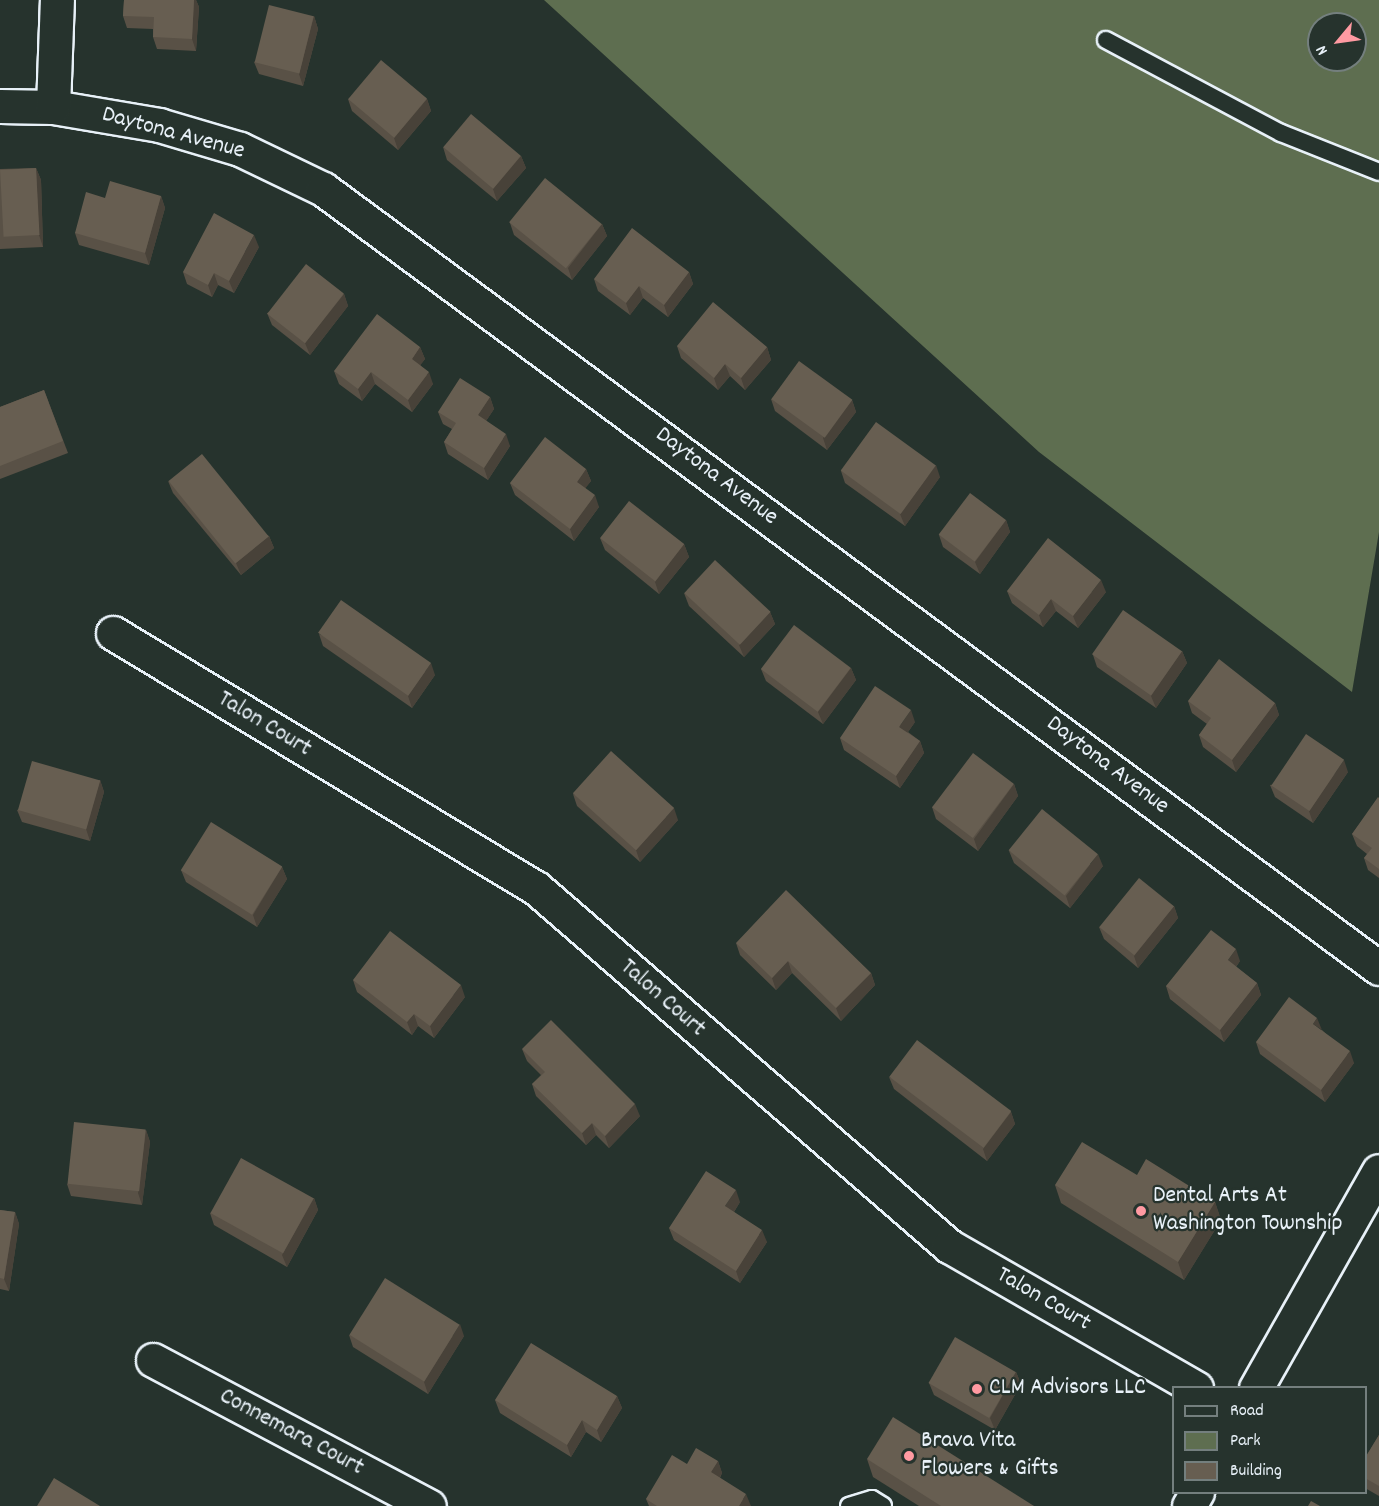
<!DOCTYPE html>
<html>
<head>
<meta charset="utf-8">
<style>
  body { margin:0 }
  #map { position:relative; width:1379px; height:1506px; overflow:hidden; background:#26332d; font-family:Dekko,sans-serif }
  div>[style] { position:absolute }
  .green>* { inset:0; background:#5e6e50 }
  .roads { filter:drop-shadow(2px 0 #e8f1f8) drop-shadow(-2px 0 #e8f1f8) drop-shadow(0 2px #e8f1f8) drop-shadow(0 -2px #e8f1f8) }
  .service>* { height:16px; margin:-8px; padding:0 8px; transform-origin:8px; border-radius:8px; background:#26332d }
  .minor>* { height:33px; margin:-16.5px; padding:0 16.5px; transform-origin:16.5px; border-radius:16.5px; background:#26332d }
  .secondary>* { height:33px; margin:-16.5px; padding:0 16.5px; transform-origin:16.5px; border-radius:16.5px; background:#26332d }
  .wall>* { inset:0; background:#595146 }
  .shaded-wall>* { inset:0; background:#484239 }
  .building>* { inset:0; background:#675e51; transform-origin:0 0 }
  .dots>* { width:16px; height:16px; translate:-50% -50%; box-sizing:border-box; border:3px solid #26332d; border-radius:50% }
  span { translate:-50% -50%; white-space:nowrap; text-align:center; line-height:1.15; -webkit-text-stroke:4.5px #26332d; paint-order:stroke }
  .street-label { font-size:24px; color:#e8f1f8 }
  .poi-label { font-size:24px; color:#e8f1f8 }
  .left { translate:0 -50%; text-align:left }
  .legend { position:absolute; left:1172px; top:1386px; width:195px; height:108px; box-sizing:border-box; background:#26332d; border:2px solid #747f7e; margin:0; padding:8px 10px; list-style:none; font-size:18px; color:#e8f1f8 }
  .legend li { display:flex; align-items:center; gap:12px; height:30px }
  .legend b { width:30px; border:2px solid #747f7e }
  .north { position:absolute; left:1307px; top:12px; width:60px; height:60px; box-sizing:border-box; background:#26332d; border:2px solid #747f7e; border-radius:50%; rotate:241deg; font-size:16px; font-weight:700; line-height:24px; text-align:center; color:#e8f1f8 }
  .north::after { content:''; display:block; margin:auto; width:21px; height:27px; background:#ff9aa2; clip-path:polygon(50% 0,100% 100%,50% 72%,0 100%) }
</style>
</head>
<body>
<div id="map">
  <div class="green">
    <i style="clip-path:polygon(evenodd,544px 0,1379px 0,1379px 532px,1352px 692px,1039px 452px,544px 0,1319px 24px,1355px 24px,1355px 60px,1319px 60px,1319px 24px)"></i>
  </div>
  <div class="roads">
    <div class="service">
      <i style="left:1106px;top:40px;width:198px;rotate:28deg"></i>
      <i style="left:1281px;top:133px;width:105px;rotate:21.7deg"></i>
      <i style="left:849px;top:1506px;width:24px;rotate:-17deg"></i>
      <i style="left:872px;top:1499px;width:13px;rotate:32deg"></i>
    </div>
    <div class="minor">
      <i style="left:0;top:106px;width:53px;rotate:1.1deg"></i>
      <i style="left:53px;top:107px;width:108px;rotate:9.6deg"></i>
      <i style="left:159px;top:125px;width:84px;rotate:16.5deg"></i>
      <i style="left:240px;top:149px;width:92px;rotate:25.7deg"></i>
      <i style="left:323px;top:189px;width:1312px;rotate:36.42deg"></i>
      <i style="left:53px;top:107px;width:107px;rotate:-87.9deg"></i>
      <i style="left:113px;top:633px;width:494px;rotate:31.1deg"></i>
      <i style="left:536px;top:888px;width:547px;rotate:40.92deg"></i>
      <i style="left:949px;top:1246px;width:285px;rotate:29.9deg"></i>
      <i style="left:153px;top:1360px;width:312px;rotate:27.9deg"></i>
    </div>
    <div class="secondary">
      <i style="left:1256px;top:1388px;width:249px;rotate:-60.5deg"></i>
      <i style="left:1189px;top:1506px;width:16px;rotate:-60deg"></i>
    </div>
  </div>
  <div class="wall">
    <i style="clip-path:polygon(124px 0,196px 0,199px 7px,196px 51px,157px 49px,153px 37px,153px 29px,127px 28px,123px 16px)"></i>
    <i style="clip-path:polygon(314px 16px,318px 29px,303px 86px,259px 74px,254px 62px)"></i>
    <i style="clip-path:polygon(348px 99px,427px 99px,431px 111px,398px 150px,352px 111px)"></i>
    <i style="clip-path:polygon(443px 147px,521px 156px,526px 168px,497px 201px,447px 160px)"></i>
    <i style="clip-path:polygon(36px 168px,41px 180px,43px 247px,0 249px,0 169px)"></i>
    <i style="clip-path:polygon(161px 196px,165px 208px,149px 265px,79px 245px,75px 233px,105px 198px)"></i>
    <i style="clip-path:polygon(510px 223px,602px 224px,607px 236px,572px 280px,514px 235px)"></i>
    <i style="clip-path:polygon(259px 247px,234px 293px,218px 285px,212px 297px,187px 284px,183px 272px)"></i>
    <i style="clip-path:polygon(689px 272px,693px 284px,668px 317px,643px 298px,630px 315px,598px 291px,594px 279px)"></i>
    <i style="clip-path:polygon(344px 294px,348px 306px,310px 355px,272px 325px,267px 313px)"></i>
    <i style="clip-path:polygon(677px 346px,767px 347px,771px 360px,745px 390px,730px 376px,718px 390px,681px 358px)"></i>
    <i style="clip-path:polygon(420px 347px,425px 359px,420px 365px,433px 384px,412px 412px,375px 384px,362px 401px,339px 384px,334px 371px)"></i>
    <i style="clip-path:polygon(44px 390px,68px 453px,0 479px,0 407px)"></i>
    <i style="clip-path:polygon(490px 397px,494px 409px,486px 421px,510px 446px,488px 480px,448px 454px,444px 442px,452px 429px,443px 424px,438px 412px)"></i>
    <i style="clip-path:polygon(771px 399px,852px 400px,856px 412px,827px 450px,775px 411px)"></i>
    <i style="clip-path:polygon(586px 469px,591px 481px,585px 488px,599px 507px,574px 541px,515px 495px,510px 483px)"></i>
    <i style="clip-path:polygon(841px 471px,940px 477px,905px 526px,845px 483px)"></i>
    <i style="clip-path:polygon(168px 481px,269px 536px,274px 548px,241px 575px,173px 493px)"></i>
    <i style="clip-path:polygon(1006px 520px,1010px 532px,980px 574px,943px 547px,939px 535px)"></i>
    <i style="clip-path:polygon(600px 538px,684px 544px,689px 557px,659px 594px,605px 550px)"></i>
    <i style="clip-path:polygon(1007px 591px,1106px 592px,1078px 628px,1056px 611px,1043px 627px,1012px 603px)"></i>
    <i style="clip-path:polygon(684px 593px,770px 612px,775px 624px,744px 657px,689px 606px)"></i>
    <i style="clip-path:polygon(319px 634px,435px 675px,412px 708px,323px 646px)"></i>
    <i style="clip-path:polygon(1182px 651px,1187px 663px,1156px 708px,1097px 667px,1093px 655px)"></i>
    <i style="clip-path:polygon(851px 668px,856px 680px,823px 724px,766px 681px,761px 669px)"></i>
    <i style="clip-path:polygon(1188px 701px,1275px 703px,1279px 715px,1236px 772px,1203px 747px,1199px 735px,1207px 724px,1192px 713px)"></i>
    <i style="clip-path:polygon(915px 722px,908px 732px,920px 741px,924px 753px,900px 788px,844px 750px,840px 738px)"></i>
    <i style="clip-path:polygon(1348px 772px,1313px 823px,1275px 797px,1270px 785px)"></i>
    <i style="clip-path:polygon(100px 780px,104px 792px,90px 841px,22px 822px,17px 810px)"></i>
    <i style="clip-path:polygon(1014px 784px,1018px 796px,978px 851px,936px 819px,932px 807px)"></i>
    <i style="clip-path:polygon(573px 794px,678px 820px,640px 862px,577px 806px)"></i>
    <i style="clip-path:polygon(1379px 798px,1379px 878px,1368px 870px,1364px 858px,1367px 854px,1357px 846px,1352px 834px)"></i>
    <i style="clip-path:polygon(1009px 851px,1103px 866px,1070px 908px,1014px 863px)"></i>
    <i style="clip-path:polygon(282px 867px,287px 879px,257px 927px,186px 882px,181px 870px)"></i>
    <i style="clip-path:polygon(1174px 906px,1178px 918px,1138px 968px,1104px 939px,1099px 927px)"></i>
    <i style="clip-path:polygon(736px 943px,871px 973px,875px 985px,841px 1021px,792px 973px,776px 990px,740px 955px)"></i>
    <i style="clip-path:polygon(1240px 961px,1236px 967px,1257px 983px,1261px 995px,1224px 1042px,1170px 999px,1166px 986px)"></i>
    <i style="clip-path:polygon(353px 980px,465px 997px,434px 1038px,418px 1026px,412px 1035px,357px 992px)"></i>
    <i style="clip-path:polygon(1322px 1030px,1354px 1063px,1325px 1102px,1260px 1054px,1256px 1042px)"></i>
    <i style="clip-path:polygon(522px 1049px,640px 1116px,609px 1148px,596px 1135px,586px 1145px,536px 1096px,532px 1084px,541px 1075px,527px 1061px)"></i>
    <i style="clip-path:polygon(889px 1077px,1011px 1112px,1015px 1124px,987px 1161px,894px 1089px)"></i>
    <i style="clip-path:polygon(146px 1130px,150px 1142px,142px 1205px,71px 1196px,67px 1184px)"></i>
    <i style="clip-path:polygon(1137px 1175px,1215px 1202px,1221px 1220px,1184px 1280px,1061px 1203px,1055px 1185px)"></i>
    <i style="clip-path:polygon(314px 1198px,318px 1210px,287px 1267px,214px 1225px,210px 1213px)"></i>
    <i style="clip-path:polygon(740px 1202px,734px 1212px,767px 1242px,740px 1283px,674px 1240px,669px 1228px)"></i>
    <i style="clip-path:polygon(0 1210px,15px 1212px,19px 1224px,9px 1291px,0 1289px)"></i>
    <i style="clip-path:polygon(349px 1335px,464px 1336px,428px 1394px,353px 1347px)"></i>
    <i style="clip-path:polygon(1016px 1372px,1021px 1384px,995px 1430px,934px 1395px,929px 1383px)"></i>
    <i style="clip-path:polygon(617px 1396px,622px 1408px,601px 1442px,586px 1432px,571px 1457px,500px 1413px,495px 1400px)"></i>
    <i style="clip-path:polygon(1379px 1435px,1379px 1496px,1365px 1488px,1365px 1458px)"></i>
    <i style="clip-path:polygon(867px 1459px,1034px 1506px,919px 1506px,873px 1477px)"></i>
    <i style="clip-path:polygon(718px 1461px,722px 1473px,720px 1478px,751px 1506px,649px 1506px,646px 1499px,687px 1464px)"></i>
  </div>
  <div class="shaded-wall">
    <i style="clip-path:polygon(194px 0,196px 0,199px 7px,196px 51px,192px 39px)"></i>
    <i style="clip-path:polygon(314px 16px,318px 29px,303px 86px,299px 74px)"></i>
    <i style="clip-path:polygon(427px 99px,431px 111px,398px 150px,394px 138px)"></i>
    <i style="clip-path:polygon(521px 156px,526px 168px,497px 201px,493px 189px)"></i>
    <i style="clip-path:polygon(36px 168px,41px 180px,43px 247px,39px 235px)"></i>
    <i style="clip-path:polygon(161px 196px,165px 208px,149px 265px,145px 253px)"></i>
    <i style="clip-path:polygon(602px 224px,607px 236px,572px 280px,568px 268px)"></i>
    <i style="clip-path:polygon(254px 235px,259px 247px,234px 293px,229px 281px)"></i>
    <i style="clip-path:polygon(689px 272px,693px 284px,668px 317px,664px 305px)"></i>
    <i style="clip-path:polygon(214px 273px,218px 285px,212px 297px,208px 285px)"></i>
    <i style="clip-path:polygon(639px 286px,643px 298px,630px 315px,626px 303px)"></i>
    <i style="clip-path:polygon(344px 294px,348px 306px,310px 355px,305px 343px)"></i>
    <i style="clip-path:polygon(420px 347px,425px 359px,416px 371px,412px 359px)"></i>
    <i style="clip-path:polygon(767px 347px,771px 360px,745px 390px,741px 378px)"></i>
    <i style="clip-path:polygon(725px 364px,730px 376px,718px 390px,714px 378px)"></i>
    <i style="clip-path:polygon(371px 372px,375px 384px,362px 401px,358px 389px)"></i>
    <i style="clip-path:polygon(429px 372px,433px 384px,412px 412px,408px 400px)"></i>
    <i style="clip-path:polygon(490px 397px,494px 409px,482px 427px,478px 415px)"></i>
    <i style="clip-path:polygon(852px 400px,856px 412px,827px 450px,823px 438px)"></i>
    <i style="clip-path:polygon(506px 434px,510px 446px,488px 480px,484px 468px)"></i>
    <i style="clip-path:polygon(936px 465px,940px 477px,905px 526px,900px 514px)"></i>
    <i style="clip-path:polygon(586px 469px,591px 481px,581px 494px,577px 482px)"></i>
    <i style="clip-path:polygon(595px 495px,599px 507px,574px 541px,570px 529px)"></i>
    <i style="clip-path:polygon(1006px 520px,1010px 532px,980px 574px,975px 562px)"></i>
    <i style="clip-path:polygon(269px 536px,274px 548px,241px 575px,236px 563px)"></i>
    <i style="clip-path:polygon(684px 544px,689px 557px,659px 594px,655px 582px)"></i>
    <i style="clip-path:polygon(1101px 580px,1106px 592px,1078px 628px,1073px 616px)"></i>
    <i style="clip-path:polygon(1051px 599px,1056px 611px,1043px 627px,1039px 615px)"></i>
    <i style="clip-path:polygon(770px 612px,775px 624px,744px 657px,739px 645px)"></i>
    <i style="clip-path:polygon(1182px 651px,1187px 663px,1156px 708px,1151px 696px)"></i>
    <i style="clip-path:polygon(431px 663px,435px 675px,412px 708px,408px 696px)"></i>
    <i style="clip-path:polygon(851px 668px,856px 680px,823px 724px,818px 712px)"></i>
    <i style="clip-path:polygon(1275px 703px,1279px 715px,1236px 772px,1232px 760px)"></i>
    <i style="clip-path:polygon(911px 710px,915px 722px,903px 739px,899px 727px)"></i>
    <i style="clip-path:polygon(920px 741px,924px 753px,900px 788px,896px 776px)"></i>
    <i style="clip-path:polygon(1344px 760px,1348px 772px,1313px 823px,1309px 811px)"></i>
    <i style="clip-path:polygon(100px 780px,104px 792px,90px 841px,86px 829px)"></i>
    <i style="clip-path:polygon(1014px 784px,1018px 796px,978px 851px,974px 839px)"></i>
    <i style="clip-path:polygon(674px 808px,678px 820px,640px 862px,636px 850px)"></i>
    <i style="clip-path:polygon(1098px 854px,1103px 866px,1070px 908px,1066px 896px)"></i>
    <i style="clip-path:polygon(282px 867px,287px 879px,257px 927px,253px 915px)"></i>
    <i style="clip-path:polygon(1174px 906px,1178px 918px,1138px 968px,1134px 956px)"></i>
    <i style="clip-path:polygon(1236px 949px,1240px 961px,1232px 972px,1228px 960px)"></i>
    <i style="clip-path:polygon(788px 961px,792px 973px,776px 990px,772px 978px)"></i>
    <i style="clip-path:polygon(871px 973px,875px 985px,841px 1021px,836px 1008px)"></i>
    <i style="clip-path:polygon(1257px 983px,1261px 995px,1224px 1042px,1220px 1030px)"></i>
    <i style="clip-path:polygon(461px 985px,465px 997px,434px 1038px,430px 1026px)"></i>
    <i style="clip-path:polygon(414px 1014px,418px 1026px,412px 1035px,407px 1022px)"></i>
    <i style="clip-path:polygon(1317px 1018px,1322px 1030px,1313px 1024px)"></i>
    <i style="clip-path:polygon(1350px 1051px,1354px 1063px,1325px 1102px,1321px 1090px)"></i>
    <i style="clip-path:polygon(635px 1104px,640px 1116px,609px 1148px,605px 1136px)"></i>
    <i style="clip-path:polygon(1011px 1112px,1015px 1124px,987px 1161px,983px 1149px)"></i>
    <i style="clip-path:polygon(592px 1123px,596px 1135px,586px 1145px,582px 1133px)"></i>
    <i style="clip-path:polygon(146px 1130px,150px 1142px,142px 1205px,138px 1193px)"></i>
    <i style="clip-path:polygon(736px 1190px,740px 1202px,730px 1218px,725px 1206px)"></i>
    <i style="clip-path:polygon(314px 1198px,318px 1210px,287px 1267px,282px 1255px)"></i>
    <i style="clip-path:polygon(1215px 1202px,1221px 1220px,1184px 1280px,1178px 1262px)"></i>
    <i style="clip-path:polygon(15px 1212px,19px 1224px,9px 1291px,4px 1279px)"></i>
    <i style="clip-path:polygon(762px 1230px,767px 1242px,740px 1283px,736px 1271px)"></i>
    <i style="clip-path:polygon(460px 1324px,464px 1336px,428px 1394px,424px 1382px)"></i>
    <i style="clip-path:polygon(1016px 1372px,1021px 1384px,995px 1430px,990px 1418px)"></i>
    <i style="clip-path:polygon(617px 1396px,622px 1408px,601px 1442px,597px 1430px)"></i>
    <i style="clip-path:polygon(582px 1420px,586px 1432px,571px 1457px,567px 1445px)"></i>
    <i style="clip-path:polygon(718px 1461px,722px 1473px,716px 1484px,711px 1472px)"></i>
    <i style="clip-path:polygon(746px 1494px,751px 1506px,739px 1506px)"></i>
  </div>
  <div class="building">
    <i style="clip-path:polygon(124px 0,194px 0,192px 39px,153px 37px,154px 17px,123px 16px)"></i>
    <i style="left:269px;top:5px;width:46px;height:59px;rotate:14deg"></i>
    <i style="left:381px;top:60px;width:60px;height:51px;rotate:40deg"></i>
    <i style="left:471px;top:114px;width:65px;height:43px;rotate:40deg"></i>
    <i style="left:36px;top:168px;width:67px;height:36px;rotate:87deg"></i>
    <i style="left:545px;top:178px;width:73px;height:57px;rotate:39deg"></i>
    <i style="clip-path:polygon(110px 181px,161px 196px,145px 253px,75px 233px,86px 192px,105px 198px)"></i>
    <i style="clip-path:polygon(214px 213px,254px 235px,229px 281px,214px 273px,208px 285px,183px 272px)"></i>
    <i style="clip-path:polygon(632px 228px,689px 272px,664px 305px,639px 286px,626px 303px,594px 279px)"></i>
    <i style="left:306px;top:264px;width:48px;height:63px;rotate:38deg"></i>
    <i style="clip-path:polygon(713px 302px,767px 347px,741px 378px,725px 364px,714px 378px,677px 346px)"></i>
    <i style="clip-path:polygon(377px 314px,420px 347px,412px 359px,429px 372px,408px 400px,371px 372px,358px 389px,334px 371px)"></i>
    <i style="left:799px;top:361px;width:66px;height:47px;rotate:36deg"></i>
    <i style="clip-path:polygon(460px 378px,490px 397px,478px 415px,506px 434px,484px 468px,444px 442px,456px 423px,438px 412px)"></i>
    <i style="clip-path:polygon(44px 390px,63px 441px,0 466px,0 407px)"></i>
    <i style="left:876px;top:422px;width:74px;height:60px;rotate:36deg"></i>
    <i style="clip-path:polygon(545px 437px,586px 469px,577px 482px,595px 495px,570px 529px,510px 483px)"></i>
    <i style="left:202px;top:454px;width:106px;height:43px;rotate:51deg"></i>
    <i style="left:970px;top:493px;width:45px;height:52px;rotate:37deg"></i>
    <i style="left:629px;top:501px;width:70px;height:47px;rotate:38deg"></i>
    <i style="clip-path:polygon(1048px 538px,1101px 580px,1073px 616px,1051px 599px,1039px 615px,1007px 591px)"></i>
    <i style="left:715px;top:560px;width:76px;height:45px;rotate:43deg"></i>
    <i style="left:341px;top:600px;width:110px;height:40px;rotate:35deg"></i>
    <i style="left:1123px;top:610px;width:72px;height:54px;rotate:35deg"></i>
    <i style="left:794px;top:625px;width:71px;height:55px;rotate:37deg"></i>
    <i style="clip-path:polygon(1219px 659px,1275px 703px,1232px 760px,1199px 735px,1211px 718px,1188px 701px)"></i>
    <i style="clip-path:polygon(875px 686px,911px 710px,899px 727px,920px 741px,896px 776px,840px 738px)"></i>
    <i style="left:1306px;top:734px;width:46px;height:62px;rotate:34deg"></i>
    <i style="left:611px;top:751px;width:85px;height:57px;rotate:42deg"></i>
    <i style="left:973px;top:753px;width:51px;height:68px;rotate:37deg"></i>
    <i style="left:32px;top:761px;width:71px;height:51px;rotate:16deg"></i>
    <i style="clip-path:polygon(1378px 797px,1379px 798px,1379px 869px,1364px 858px,1372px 848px,1352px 834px)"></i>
    <i style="left:1042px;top:809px;width:72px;height:53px;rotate:39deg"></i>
    <i style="left:211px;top:822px;width:84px;height:57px;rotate:32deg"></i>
    <i style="left:1139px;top:878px;width:45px;height:63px;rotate:39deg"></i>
    <i style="clip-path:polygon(786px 890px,871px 973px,836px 1008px,788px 961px,772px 978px,736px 943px)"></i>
    <i style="clip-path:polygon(1211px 930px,1236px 949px,1228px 960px,1257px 983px,1220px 1030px,1166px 986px)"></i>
    <i style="clip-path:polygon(390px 931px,461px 985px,430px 1026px,414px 1014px,407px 1022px,353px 980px)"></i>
    <i style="clip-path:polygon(1289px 997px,1317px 1018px,1313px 1024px,1350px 1051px,1321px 1090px,1256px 1042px)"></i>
    <i style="clip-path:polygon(551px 1020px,635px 1104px,605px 1136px,592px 1123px,582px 1133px,532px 1084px,545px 1072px,522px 1049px)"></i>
    <i style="left:917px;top:1040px;width:118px;height:46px;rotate:37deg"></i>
    <i style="left:74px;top:1122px;width:72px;height:62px;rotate:6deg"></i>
    <i style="clip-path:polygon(1082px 1142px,1137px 1175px,1146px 1159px,1215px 1202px,1178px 1262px,1055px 1185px)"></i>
    <i style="left:241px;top:1158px;width:83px;height:63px;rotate:29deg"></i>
    <i style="clip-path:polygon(706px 1171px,736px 1190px,725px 1206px,762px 1230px,736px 1271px,669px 1228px)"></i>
    <i style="clip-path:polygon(0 1210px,15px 1212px,4px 1279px,0 1278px)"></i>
    <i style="left:385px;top:1278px;width:88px;height:67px;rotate:32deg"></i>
    <i style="left:955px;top:1337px;width:70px;height:53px;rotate:30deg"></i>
    <i style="clip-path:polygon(531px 1343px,617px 1396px,597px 1430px,582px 1420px,567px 1445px,495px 1400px)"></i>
    <i style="clip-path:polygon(893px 1417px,1034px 1506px,941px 1506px,867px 1459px)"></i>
    <i style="clip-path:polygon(1379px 1435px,1379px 1486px,1365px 1478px,1365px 1458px)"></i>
    <i style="clip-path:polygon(696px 1448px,718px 1461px,711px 1472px,746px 1494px,739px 1506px,657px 1506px,646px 1499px,672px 1455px,687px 1464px)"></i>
    <i style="clip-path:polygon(54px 1478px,100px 1506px,37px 1506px)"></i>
    <i style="clip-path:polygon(1311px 1501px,1320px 1506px,1308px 1506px)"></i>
  </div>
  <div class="dots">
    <i style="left:1141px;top:1211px;background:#ff9aa2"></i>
    <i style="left:977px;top:1389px;background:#ff9aa2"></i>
    <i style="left:909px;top:1456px;background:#ff9aa2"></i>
  </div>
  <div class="street-label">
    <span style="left:173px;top:134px;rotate:15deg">Daytona Avenue</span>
    <span style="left:716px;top:477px;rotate:37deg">Daytona Avenue</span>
    <span style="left:264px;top:725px;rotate:31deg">Talon Court</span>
    <span style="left:1107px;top:766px;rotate:37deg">Daytona Avenue</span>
    <span style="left:662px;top:999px;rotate:41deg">Talon Court</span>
    <span style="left:1043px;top:1300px;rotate:30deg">Talon Court</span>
    <span style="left:291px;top:1433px;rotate:28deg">Connemara Court</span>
  </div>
  <div class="poi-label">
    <span class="left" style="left:1153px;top:1211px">Dental Arts At<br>Washington Township</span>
    <span class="left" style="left:989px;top:1389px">CLM Advisors LLC</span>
    <span class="left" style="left:921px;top:1456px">Brava Vita<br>Flowers &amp; Gifts</span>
  </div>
  <ul class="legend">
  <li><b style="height:8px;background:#26332d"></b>Road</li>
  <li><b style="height:16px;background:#5e6e50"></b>Park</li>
  <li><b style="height:16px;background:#675e51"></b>Building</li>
  </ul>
  <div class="north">N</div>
</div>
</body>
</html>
